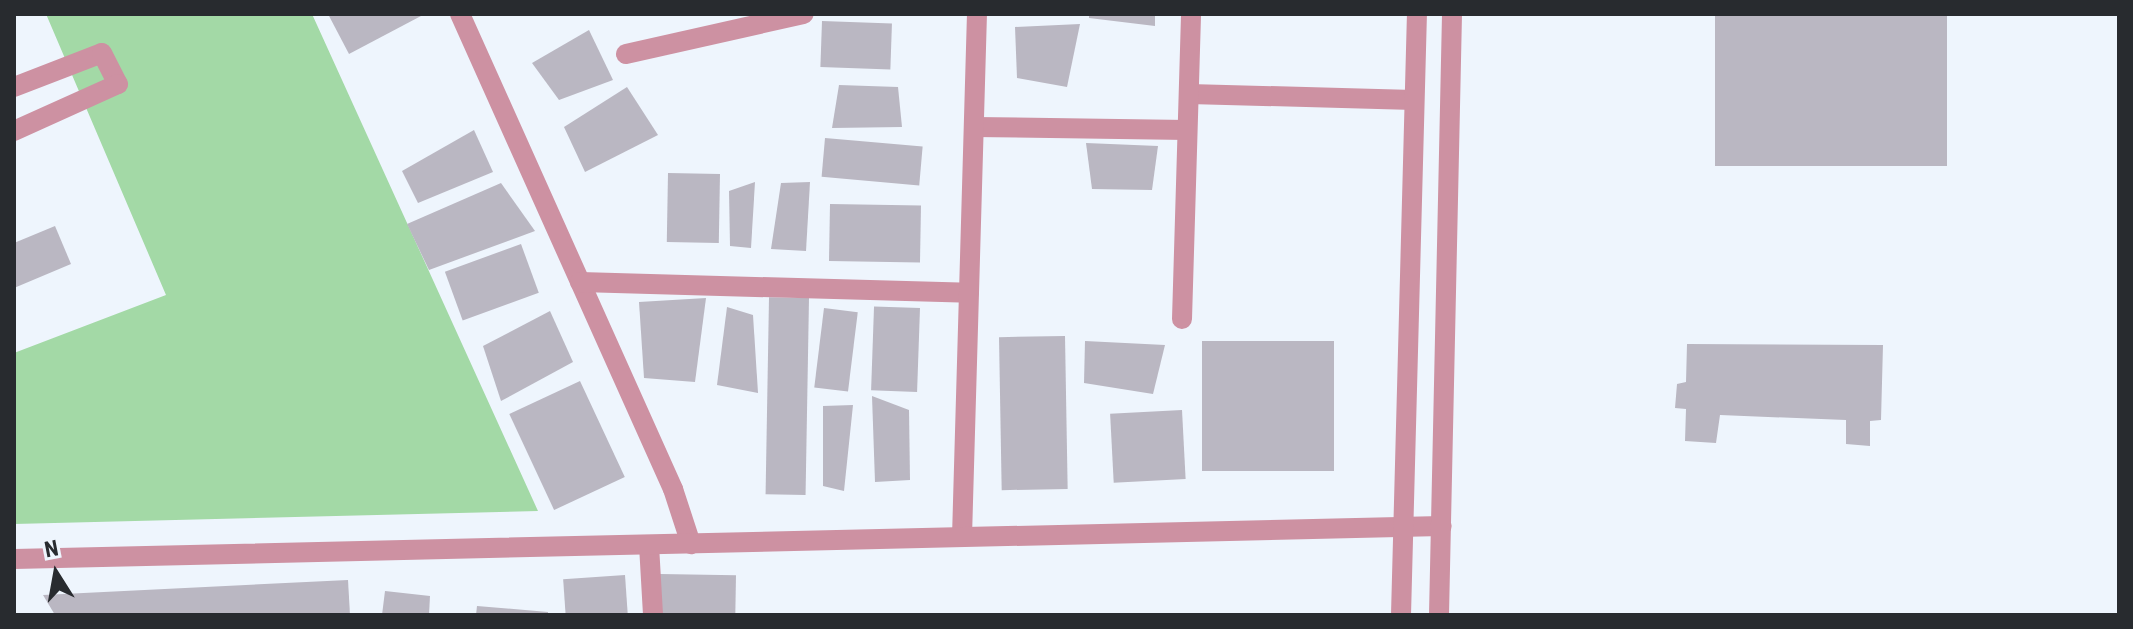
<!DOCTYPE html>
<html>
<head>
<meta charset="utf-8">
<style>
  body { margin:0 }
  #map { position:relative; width:2133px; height:629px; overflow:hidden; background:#eef5fd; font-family:"Roboto Condensed",sans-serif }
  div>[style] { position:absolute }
  .green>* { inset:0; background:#a3d9a6 }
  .building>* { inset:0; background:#bab7c2; transform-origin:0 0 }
  .minor>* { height:20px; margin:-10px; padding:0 10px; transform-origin:10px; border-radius:10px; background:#cd91a2 }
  span { translate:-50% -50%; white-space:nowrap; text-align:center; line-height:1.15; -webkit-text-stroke:6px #eef5fd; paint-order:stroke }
  .frame { position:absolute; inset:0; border:16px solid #282b2f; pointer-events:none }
  .north { position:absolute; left:16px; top:533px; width:80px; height:80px; -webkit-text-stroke:6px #eef5fd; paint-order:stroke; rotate:349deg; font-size:22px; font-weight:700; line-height:32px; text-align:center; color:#282b2f }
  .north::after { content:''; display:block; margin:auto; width:28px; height:36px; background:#282b2f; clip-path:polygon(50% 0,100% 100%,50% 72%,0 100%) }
</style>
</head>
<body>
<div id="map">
  <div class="green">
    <i style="clip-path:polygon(46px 14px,312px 14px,538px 511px,14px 524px,14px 353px,166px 295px)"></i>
  </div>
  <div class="building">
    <i style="clip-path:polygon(328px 14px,420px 14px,421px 16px,349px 54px)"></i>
    <i style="clip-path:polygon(1089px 14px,1155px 14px,1155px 26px,1089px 18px)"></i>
    <i style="left:1715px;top:14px;width:232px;height:152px"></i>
    <i style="left:822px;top:21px;width:70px;height:46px;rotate:2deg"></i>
    <i style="clip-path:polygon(1080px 24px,1067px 87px,1017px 78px,1015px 27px)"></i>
    <i style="clip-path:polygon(589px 30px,613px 80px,559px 100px,532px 63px)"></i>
    <i style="clip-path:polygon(839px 85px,898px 87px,902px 127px,832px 128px)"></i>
    <i style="clip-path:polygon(627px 87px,658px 135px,585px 172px,564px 127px)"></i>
    <i style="clip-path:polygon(474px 130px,493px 172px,418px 203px,402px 171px)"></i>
    <i style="left:825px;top:138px;width:98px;height:39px;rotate:5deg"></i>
    <i style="clip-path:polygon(1086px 143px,1158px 146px,1152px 190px,1092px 189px)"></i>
    <i style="left:668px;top:173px;width:52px;height:69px;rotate:1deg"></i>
    <i style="clip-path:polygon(755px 182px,751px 248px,730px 246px,729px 191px)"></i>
    <i style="clip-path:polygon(810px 182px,806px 251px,771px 249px,781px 183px)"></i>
    <i style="clip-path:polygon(501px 183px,535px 231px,429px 270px,407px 224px)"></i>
    <i style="left:830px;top:204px;width:91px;height:57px;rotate:1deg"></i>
    <i style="clip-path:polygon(55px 226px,71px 264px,14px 288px,14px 243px)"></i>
    <i style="left:521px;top:244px;width:52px;height:81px;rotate:70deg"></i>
    <i style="clip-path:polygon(706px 298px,695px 382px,644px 378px,639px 302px)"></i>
    <i style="left:809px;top:298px;width:197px;height:40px;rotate:91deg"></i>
    <i style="clip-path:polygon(727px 307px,753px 315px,758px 393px,717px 385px)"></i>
    <i style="left:824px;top:308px;width:34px;height:80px;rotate:7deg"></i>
    <i style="left:920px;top:308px;width:84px;height:46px;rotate:92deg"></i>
    <i style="clip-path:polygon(550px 311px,573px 362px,501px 401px,483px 346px)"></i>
    <i style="left:1065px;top:336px;width:153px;height:66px;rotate:89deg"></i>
    <i style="clip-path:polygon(1085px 341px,1165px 345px,1153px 394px,1084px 383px)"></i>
    <i style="left:1334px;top:341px;width:130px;height:132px;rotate:90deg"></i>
    <i style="clip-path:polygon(1687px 344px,1883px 345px,1881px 420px,1870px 421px,1870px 446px,1846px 444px,1846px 420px,1720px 415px,1716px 443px,1685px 441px,1686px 409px,1675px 408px,1677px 384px,1686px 382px)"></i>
    <i style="left:580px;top:381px;width:106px;height:78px;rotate:65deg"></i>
    <i style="clip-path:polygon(872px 396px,909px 410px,910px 480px,875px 482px)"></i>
    <i style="clip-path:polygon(853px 405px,844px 491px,823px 486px,823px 406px)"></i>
    <i style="left:1182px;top:410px;width:69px;height:72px;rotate:87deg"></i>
    <i style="left:660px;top:574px;width:76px;height:41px;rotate:1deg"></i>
    <i style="left:625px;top:575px;width:40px;height:62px;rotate:86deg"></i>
    <i style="clip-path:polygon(348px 580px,350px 615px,55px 615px,43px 595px)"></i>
    <i style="clip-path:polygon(385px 591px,430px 596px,429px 615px,382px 615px)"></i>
    <i style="clip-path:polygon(477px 606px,548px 612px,548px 615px,476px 615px)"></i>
  </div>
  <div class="minor">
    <i style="left:460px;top:14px;width:521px;rotate:65.85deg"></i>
    <i style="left:673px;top:489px;width:58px;rotate:71.9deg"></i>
    <i style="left:626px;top:54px;width:182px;rotate:-12.7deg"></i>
    <i style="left:14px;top:87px;width:94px;rotate:-21.1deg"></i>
    <i style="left:102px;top:53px;width:35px;rotate:63deg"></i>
    <i style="left:118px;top:84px;width:114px;rotate:155.7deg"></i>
    <i style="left:1189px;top:94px;width:225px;rotate:1.5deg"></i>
    <i style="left:974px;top:127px;width:213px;rotate:0.8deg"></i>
    <i style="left:580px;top:282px;width:389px;rotate:1.6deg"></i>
    <i style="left:1182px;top:319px;width:305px;rotate:-88.3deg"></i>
    <i style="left:962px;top:537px;width:523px;rotate:-88.36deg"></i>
    <i style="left:649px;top:545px;width:70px;rotate:86.7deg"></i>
    <i style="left:14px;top:559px;width:1428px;rotate:-1.32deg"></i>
    <i style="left:1401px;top:615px;width:601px;rotate:-88.48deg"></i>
    <i style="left:1439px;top:615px;width:601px;rotate:-88.76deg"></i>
  </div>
  <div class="frame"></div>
  <div class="north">N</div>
</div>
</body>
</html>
